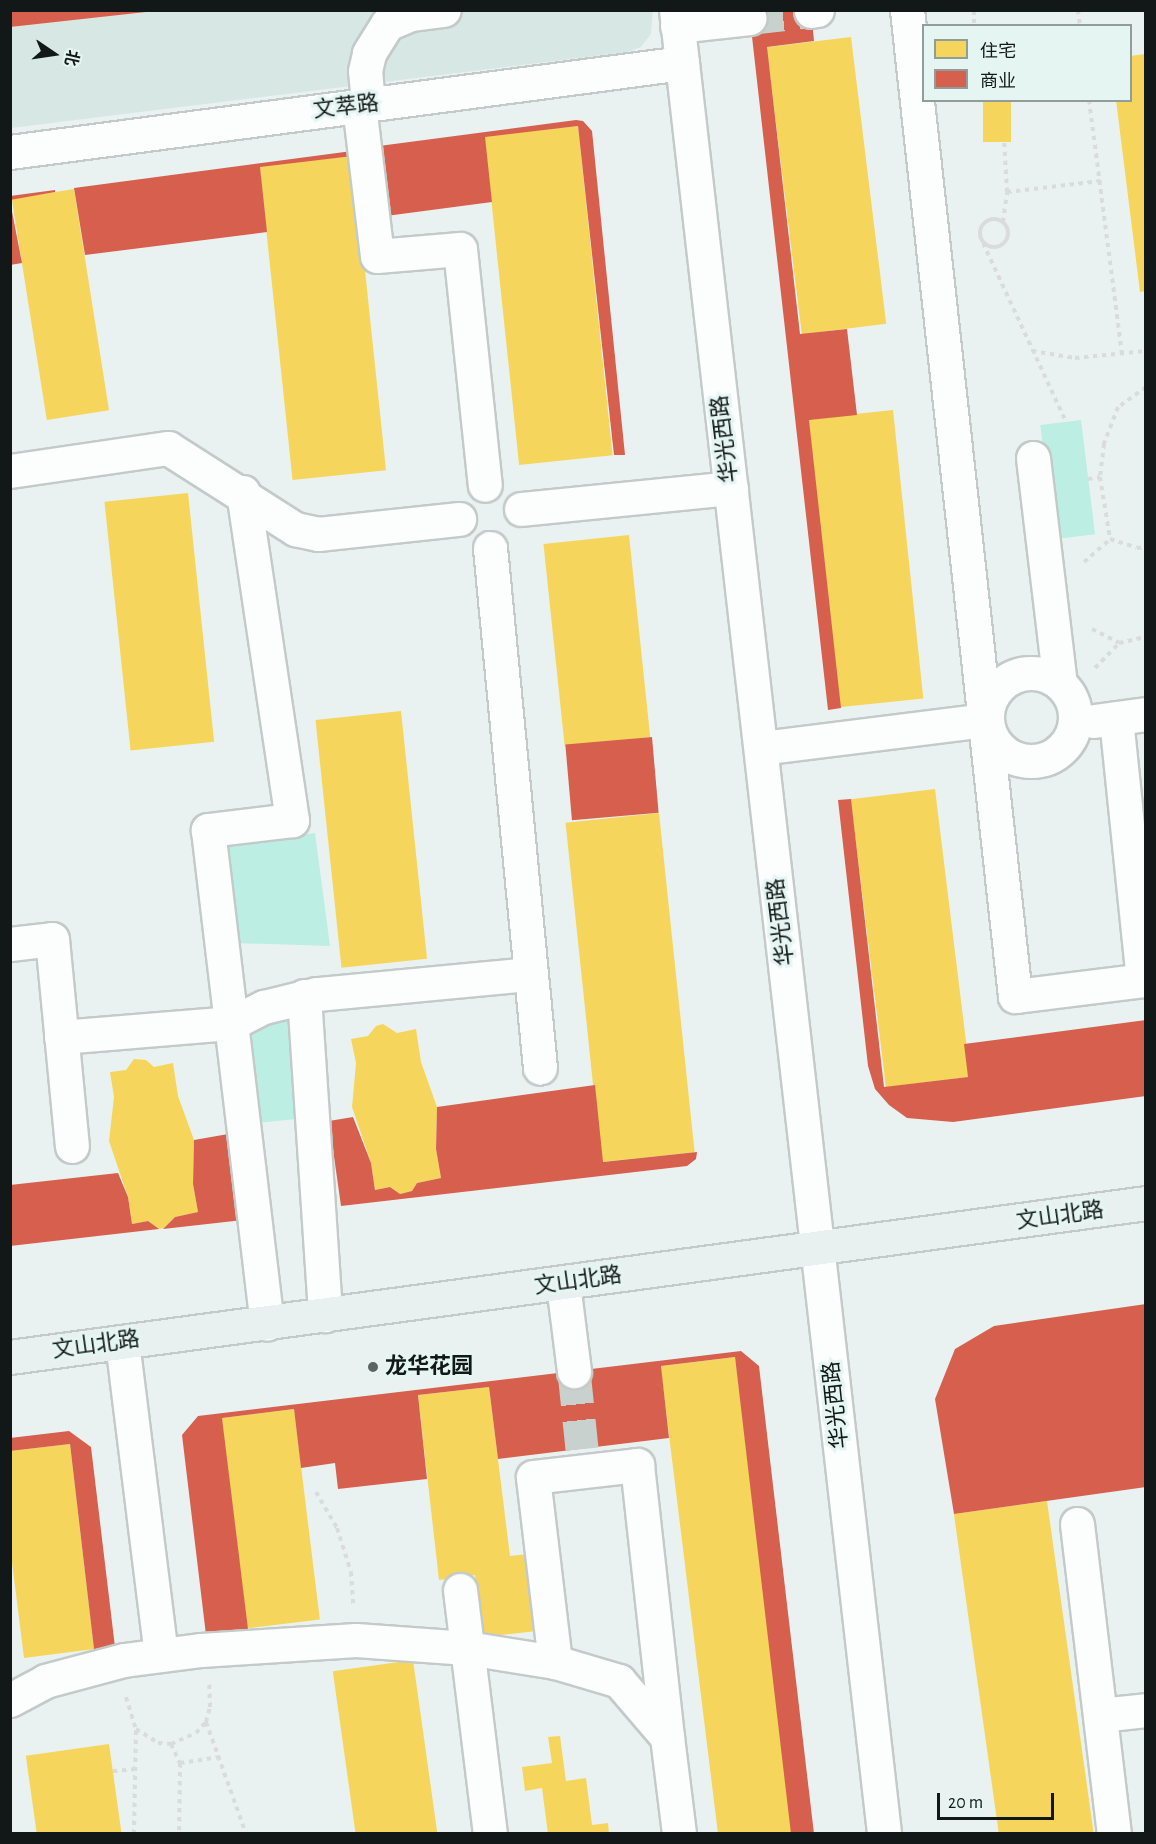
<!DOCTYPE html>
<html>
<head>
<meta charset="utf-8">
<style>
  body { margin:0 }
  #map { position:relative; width:1156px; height:1844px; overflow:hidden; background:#e9f2f0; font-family:"Alegreya Sans","Noto Sans SC",sans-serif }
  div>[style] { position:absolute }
  .built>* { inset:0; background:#d7e8e4 }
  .green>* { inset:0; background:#bceee3; transform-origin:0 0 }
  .homes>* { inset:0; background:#f6d55c; transform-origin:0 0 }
  .shops>* { inset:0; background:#d6604d; transform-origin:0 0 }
  .minor-tunnel>* { height:33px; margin-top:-16.5px; transform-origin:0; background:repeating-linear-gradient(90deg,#c9d1cf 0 33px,transparent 0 49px) }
  .path>* { height:4px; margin-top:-2px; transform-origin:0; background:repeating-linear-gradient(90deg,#dadcdc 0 4.5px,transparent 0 9px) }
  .path>.ring { margin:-2px; padding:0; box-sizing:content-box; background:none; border:4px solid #dadcdc; border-radius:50% }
  .roads { filter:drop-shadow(2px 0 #c3cac8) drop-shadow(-2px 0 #c3cac8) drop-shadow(0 2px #c3cac8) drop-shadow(0 -2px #c3cac8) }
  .minor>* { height:33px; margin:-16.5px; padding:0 16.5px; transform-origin:16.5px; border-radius:16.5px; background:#fcfdfd }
  .minor>.ring { margin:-16.5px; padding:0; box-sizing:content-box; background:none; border:33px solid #fcfdfd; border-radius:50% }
  .major>* { height:33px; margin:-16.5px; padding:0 16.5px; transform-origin:16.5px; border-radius:16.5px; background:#e8f1ef }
  .dots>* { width:16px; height:16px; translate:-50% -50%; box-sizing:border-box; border:3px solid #e5f6f2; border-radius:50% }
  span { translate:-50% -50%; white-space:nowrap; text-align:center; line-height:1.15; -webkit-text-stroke:6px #e5f6f2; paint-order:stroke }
  .street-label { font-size:22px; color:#121817 }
  .poi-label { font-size:22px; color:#121817; font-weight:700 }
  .left { translate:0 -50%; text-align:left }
  .frame { position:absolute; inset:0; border:12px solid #121817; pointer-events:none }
  .legend { position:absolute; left:922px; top:24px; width:210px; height:78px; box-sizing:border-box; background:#e5f6f2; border:2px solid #919d9a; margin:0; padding:8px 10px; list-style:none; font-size:18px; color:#121817 }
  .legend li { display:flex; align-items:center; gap:12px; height:30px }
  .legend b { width:30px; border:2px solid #919d9a }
  .north { position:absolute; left:24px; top:24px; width:60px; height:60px; -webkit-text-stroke:4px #e5f6f2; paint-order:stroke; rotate:103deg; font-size:16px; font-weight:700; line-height:24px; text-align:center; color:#121817 }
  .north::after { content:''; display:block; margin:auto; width:21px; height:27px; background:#121817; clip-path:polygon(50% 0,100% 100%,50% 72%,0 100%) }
  .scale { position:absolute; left:937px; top:1793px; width:117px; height:27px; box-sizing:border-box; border:3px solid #121817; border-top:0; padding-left:8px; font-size:18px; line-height:21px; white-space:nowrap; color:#121817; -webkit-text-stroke:4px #e5f6f2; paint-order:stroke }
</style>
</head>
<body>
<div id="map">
  <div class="built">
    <i style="clip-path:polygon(653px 10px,651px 34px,641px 47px,628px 52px,11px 128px,10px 11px)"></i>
  </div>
  <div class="green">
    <i style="left:1081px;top:420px;width:115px;height:41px;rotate:83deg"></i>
    <i style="clip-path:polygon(315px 833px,330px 946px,235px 943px,225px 846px)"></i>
    <i style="clip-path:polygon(289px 1018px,297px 1119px,256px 1123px,250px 1032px)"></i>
  </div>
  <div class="homes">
    <i style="left:851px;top:37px;width:289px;height:85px;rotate:83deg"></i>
    <i style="clip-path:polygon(1146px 54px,1146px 291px,1140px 292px,1116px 100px,1130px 100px,1130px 56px)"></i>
    <i style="left:983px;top:100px;width:28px;height:42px"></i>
    <i style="left:578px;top:126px;width:331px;height:94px;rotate:84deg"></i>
    <i style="left:353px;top:156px;width:316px;height:94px;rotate:84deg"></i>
    <i style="left:74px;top:189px;width:224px;height:63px;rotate:81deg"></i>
    <i style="left:893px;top:410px;width:290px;height:85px;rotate:84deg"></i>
    <i style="left:188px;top:493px;width:250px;height:84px;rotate:84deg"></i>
    <i style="left:629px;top:535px;width:203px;height:86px;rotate:84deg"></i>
    <i style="left:401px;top:711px;width:249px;height:86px;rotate:84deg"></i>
    <i style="left:935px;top:789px;width:290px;height:85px;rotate:83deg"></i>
    <i style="left:659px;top:813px;width:341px;height:94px;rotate:84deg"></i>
    <i style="clip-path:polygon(383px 1024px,397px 1033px,416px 1029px,421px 1062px,437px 1107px,436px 1149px,441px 1178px,417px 1183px,412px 1191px,400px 1194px,390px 1187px,375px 1190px,371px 1163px,352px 1107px,356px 1063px,351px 1039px,368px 1036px,376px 1026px)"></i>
    <i style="clip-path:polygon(134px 1059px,146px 1060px,154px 1067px,173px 1063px,178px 1096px,194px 1140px,193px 1184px,198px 1212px,175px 1217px,164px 1228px,158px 1229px,148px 1221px,132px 1224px,128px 1197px,109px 1141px,114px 1097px,110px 1072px,126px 1070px)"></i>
    <i style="left:735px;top:1357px;width:480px;height:75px;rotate:83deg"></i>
    <i style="clip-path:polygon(489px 1387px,510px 1556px,528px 1554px,537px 1631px,483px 1637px,475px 1575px,439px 1580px,418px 1395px)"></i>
    <i style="left:294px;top:1409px;width:212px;height:73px;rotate:83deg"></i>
    <i style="clip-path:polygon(70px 1444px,94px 1649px,24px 1658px,10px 1546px,10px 1451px)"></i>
    <i style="left:1047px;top:1501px;width:336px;height:94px;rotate:82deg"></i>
    <i style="left:413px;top:1660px;width:176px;height:81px;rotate:82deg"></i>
    <i style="clip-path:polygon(560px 1736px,566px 1781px,586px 1778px,592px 1825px,608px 1823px,609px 1834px,548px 1834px,542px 1788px,525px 1791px,522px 1767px,552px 1763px,548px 1737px)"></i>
    <i style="left:109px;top:1744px;width:91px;height:84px;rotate:82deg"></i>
  </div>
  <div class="shops">
    <i style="clip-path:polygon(10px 10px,146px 10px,146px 12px,10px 27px)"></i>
    <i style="clip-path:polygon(749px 10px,811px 10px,814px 41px,767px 47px,800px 334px,847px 329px,857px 415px,809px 420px,841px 708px,828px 710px)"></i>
    <i style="clip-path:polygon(576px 120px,583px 121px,592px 131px,625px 455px,614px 455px,578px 126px,485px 137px,492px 202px,386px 216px,379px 146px)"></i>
    <i style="clip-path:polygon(352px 151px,353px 156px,260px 167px,267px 232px,85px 255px,74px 188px)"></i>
    <i style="clip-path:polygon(55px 190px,55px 192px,10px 200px,10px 196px)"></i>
    <i style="clip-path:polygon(10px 201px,22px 263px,10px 265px)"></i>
    <i style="left:652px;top:737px;width:76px;height:87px;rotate:85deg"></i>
    <i style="clip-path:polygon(851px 799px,884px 1087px,968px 1077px,964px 1044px,1146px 1020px,1146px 1096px,953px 1122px,907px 1118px,889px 1105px,875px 1089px,868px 1066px,838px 800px)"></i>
    <i style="clip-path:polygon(595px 1085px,603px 1162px,697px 1152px,696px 1159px,687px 1166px,341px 1206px,329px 1121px,353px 1117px,371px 1163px,375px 1190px,390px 1187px,400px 1194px,412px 1191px,417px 1183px,441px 1178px,436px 1149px,437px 1107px)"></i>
    <i style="clip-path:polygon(234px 1133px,243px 1220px,163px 1229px,175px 1217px,198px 1212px,193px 1184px,194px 1140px)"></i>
    <i style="clip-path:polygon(118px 1173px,128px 1197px,132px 1224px,148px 1221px,159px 1229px,10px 1246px,10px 1185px)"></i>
    <i style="clip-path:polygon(1146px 1304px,1146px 1487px,954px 1514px,935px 1399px,955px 1349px,994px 1326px)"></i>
    <i style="clip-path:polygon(741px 1351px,759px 1366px,814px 1834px,791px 1834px,735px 1357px,661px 1366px,669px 1438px,498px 1459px,489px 1387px,418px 1395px,427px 1479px,338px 1489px,335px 1463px,301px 1468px,294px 1409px,222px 1418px,248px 1629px,206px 1635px,182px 1435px,198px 1416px)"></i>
    <i style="clip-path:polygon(69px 1431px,91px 1447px,115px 1647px,94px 1649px,70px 1444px,10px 1451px,10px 1438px)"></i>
  </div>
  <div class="minor-tunnel">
    <i style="left:750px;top:18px;width:61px;rotate:-6.5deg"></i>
    <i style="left:574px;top:1371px;width:78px;rotate:84.1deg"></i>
  </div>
  <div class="path">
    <i style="left:974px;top:10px;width:16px;rotate:90deg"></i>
    <i style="left:1078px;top:10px;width:16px;rotate:83deg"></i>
    <i style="left:1089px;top:100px;width:256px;rotate:82.6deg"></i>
    <i style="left:1007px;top:192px;width:94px;rotate:-6.7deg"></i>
    <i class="ring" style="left:980px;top:219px;width:24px;height:24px"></i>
    <i style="left:1003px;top:222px;width:30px;rotate:-82deg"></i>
    <i style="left:1007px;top:192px;width:53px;rotate:-93.2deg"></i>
    <i style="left:983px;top:243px;width:197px;rotate:65.1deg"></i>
    <i style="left:1032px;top:351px;width:44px;rotate:9.2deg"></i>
    <i style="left:1075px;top:358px;width:71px;rotate:-5.6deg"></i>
    <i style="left:1146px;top:387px;width:34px;rotate:144deg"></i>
    <i style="left:1118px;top:407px;width:40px;rotate:111deg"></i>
    <i style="left:1104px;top:444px;width:33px;rotate:97deg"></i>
    <i style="left:1100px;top:477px;width:63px;rotate:80.8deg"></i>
    <i style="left:1110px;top:539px;width:28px;rotate:18deg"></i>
    <i style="left:1137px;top:548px;width:9px;rotate:-6deg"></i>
    <i style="left:1088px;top:479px;width:12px;rotate:-9deg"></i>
    <i style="left:1084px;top:562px;width:35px;rotate:-41deg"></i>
    <i style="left:1092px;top:629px;width:30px;rotate:27deg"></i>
    <i style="left:1119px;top:643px;width:28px;rotate:-13deg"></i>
    <i style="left:1095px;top:668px;width:35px;rotate:-46deg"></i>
    <i style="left:316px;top:1492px;width:42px;rotate:59.7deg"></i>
    <i style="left:337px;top:1528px;width:46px;rotate:72.3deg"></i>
    <i style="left:351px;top:1572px;width:32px;rotate:86deg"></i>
    <i style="left:126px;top:1697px;width:34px;rotate:73deg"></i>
    <i style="left:136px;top:1729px;width:26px;rotate:32deg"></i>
    <i style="left:158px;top:1743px;width:13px;rotate:4deg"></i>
    <i style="left:171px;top:1744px;width:27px;rotate:-24deg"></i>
    <i style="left:196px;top:1733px;width:15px;rotate:-48deg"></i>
    <i style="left:206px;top:1722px;width:16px;rotate:-75deg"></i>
    <i style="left:210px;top:1707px;width:23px;rotate:-92deg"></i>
    <i style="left:206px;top:1722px;width:119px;rotate:70.3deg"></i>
    <i style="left:171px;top:1744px;width:21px;rotate:65deg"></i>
    <i style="left:180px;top:1763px;width:71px;rotate:90.8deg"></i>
    <i style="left:180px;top:1763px;width:40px;rotate:-8.5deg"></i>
    <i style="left:113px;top:1771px;width:21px;rotate:-5deg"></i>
    <i style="left:134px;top:1834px;width:104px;rotate:-88.9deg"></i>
  </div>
  <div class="roads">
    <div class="minor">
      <i style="left:676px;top:10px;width:1836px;rotate:83.49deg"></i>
      <i style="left:907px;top:10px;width:992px;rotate:83.75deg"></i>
      <i style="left:1015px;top:996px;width:129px;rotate:-7.1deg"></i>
      <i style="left:1143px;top:980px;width:263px;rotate:-95.9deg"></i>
      <i style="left:811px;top:11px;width:6px;rotate:-9deg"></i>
      <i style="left:677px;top:26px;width:73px;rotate:-6.3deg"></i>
      <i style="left:368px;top:104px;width:33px;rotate:-95deg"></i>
      <i style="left:365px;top:71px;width:18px;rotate:-77deg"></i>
      <i style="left:369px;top:53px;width:34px;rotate:-58deg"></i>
      <i style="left:387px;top:24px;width:25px;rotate:-23deg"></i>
      <i style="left:410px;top:14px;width:34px;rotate:-7deg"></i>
      <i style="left:359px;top:105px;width:152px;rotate:83.2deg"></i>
      <i style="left:377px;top:256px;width:83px;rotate:-4.8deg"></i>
      <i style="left:460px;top:249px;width:237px;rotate:84deg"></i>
      <i style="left:10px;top:152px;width:678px;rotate:-7.54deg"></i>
      <i style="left:1033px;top:458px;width:227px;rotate:83.2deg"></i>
      <i style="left:10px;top:471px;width:160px;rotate:-8.3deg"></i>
      <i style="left:168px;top:448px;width:151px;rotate:32.5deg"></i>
      <i style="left:295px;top:529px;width:24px;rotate:12deg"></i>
      <i style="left:318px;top:534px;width:142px;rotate:-6.1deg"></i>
      <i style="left:243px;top:492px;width:332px;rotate:81.5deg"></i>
      <i style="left:292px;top:820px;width:85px;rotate:173.2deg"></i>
      <i style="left:208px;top:830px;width:497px;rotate:83.2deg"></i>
      <i style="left:521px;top:509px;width:211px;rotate:-5.7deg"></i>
      <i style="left:490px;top:548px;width:522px;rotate:84.51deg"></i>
      <i class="ring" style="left:987px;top:673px;width:55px;height:55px"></i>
      <i style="left:1094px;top:721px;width:52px;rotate:-7.7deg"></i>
      <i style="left:761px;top:748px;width:227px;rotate:-7.1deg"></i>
      <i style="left:10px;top:944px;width:42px;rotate:-6.8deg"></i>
      <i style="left:52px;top:939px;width:208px;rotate:84.5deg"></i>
      <i style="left:304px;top:996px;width:320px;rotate:86.2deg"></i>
      <i style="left:61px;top:1037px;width:172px;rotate:-4.7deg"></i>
      <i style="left:232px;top:1023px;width:36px;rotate:-27deg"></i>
      <i style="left:264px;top:1007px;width:55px;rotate:-13.8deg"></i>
      <i style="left:317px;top:994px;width:214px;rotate:-5.4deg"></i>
      <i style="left:563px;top:1284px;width:88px;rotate:82.8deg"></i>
      <i style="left:122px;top:1342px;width:315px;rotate:82.9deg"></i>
      <i style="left:1077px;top:1524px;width:312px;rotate:83.2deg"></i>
      <i style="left:460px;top:1590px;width:246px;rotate:83deg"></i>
      <i style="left:555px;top:1662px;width:186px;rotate:-96.8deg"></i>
      <i style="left:533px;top:1477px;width:105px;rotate:-6.6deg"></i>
      <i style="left:637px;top:1465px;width:274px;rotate:83.7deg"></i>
      <i style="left:10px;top:1700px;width:40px;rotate:-28deg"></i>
      <i style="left:45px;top:1681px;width:82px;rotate:-14.9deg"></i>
      <i style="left:124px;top:1660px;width:78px;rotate:-7.4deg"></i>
      <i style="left:201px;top:1650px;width:155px;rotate:-3.7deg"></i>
      <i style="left:356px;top:1640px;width:111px;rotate:4.1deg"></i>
      <i style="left:467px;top:1648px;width:89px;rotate:9deg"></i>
      <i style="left:555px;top:1662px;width:67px;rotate:16.5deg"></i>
      <i style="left:619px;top:1681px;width:74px;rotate:49.4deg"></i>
      <i style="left:667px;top:1737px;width:98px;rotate:82.9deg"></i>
      <i style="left:1100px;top:1715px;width:46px;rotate:-6.2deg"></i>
    </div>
    <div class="major">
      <i style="left:10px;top:1357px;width:1146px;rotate:-7.72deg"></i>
    </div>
  </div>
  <div class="dots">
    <i style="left:373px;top:1367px;background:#5d6463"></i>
  </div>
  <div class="street-label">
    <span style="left:346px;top:107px;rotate:-7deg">文萃路</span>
    <span style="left:725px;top:439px;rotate:-97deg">华光西路</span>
    <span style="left:781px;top:922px;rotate:-97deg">华光西路</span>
    <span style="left:1060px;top:1216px;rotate:-8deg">文山北路</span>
    <span style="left:578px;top:1281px;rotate:-8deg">文山北路</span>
    <span style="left:96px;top:1345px;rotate:-8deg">文山北路</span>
    <span style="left:836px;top:1405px;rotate:-96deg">华光西路</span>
  </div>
  <div class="poi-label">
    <span class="left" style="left:385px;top:1367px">龙华花园</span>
  </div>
  <div class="frame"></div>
  <ul class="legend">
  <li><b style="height:16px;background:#f6d55c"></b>住宅</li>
  <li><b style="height:16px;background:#d6604d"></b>商业</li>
  </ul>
  <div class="north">北</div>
  <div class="scale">20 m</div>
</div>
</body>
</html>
